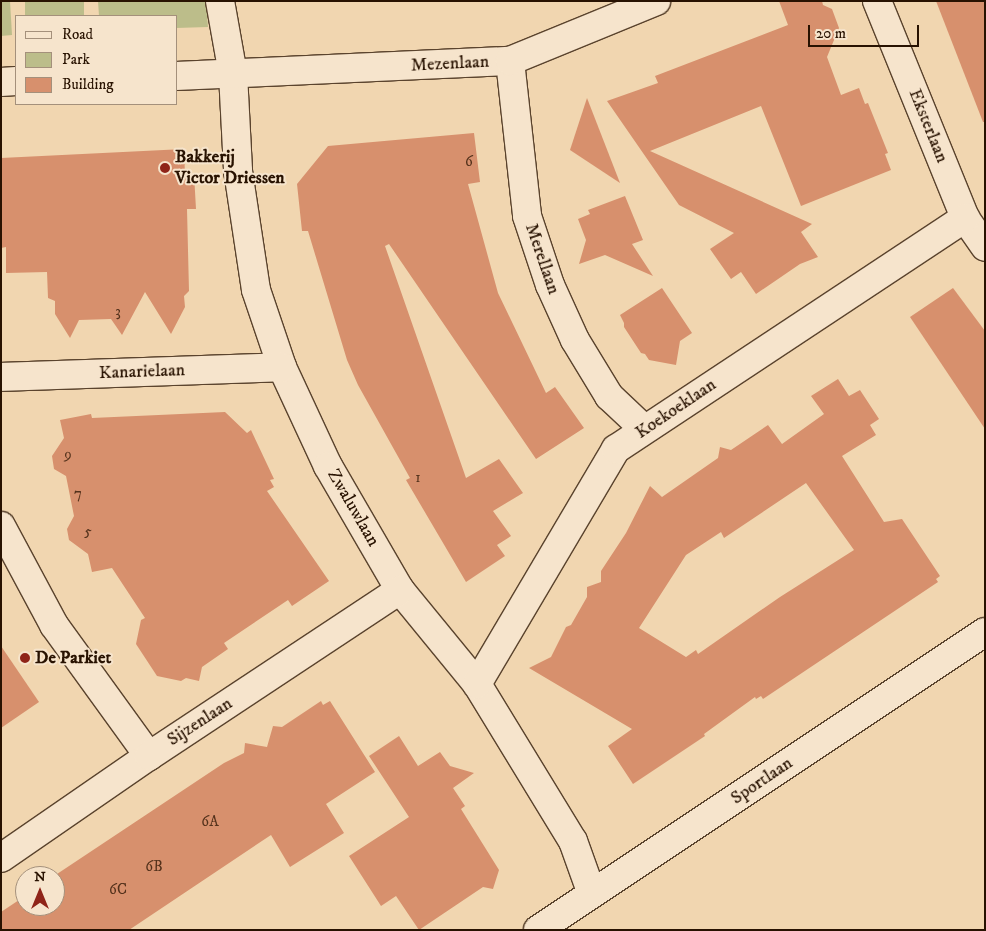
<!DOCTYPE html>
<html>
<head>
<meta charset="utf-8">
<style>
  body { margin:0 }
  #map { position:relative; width:986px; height:931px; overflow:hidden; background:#f1d6b0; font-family:"IM FELL DW Pica",serif }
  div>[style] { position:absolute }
  .green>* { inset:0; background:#bcbd8a; transform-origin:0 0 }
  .building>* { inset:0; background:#d7906d }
  .roads { filter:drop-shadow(1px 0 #5a432d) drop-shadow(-1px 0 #5a432d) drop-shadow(0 1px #5a432d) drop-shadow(0 -1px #5a432d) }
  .street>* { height:28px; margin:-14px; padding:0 14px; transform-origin:14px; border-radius:14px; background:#f6e4cc }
  .dots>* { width:14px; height:14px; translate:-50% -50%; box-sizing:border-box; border:2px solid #f6e4cc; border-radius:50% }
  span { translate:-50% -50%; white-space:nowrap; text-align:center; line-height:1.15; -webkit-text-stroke:4px #f6e4cc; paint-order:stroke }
  .number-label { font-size:15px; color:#54321c }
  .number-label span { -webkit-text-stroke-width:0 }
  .street-label { font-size:18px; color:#281201 }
  .poi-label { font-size:18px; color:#281201; font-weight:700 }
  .left { translate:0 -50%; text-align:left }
  .frame { position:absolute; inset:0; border:2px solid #281201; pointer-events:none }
  .legend { position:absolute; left:15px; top:15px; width:162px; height:90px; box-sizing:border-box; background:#f6e4cc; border:1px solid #a4907b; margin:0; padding:6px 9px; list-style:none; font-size:15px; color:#281201 }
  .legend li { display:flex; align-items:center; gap:10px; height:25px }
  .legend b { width:25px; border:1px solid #a4907b }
  .north { position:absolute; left:15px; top:866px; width:50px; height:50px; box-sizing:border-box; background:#f6e4cc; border:1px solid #a4907b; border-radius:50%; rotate:0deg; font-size:14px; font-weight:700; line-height:20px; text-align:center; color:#281201 }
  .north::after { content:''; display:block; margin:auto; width:18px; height:22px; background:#8f2418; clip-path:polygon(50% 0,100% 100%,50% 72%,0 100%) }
  .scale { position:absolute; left:808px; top:25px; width:111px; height:22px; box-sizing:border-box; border:2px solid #281201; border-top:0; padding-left:6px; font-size:15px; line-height:18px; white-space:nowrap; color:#281201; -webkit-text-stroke:4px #f6e4cc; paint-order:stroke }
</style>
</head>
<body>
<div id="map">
  <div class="green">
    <i style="clip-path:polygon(1px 1px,10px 1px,12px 35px,1px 36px)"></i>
    <i style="left:25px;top:1px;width:59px;height:15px"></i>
    <i style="clip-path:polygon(98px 1px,206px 1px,208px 27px,176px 28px,176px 16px,99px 16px)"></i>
  </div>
  <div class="building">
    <i style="clip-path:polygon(779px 1px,822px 1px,823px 5px,832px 9px,839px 28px,827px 57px,841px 95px,859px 88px,865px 104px,868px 103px,888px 153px,885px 154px,891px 170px,801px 206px,761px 106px,650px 151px,812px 224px,801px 232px,818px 257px,800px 264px,756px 294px,741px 272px,731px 279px,710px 249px,734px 233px,679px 205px,607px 101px,658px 83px,655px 76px,788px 25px)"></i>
    <i style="clip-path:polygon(936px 1px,985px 1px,985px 122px,983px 122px)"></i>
    <i style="clip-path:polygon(587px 98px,620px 183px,570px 150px)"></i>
    <i style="clip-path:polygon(474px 133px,480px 182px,468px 184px,498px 293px,546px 393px,555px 387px,584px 428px,536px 459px,389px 244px,385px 246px,466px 478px,499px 459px,523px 493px,493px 511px,511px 536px,497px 545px,505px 556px,466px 582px,406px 480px,410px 478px,358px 385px,347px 360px,308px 231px,302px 231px,297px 184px,328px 146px)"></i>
    <i style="clip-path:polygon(184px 149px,185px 175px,194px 174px,196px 209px,187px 209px,189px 291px,184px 296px,185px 307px,171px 334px,145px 292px,122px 335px,111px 319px,79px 320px,70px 338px,55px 314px,55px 301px,48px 298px,47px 272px,6px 273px,6px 247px,1px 248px,1px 158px)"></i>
    <i style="clip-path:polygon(625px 196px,643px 240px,632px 244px,653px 276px,605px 255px,579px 264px,586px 240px,578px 219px,590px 214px,588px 210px)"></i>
    <i style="clip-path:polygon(662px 288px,692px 333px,680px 341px,676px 365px,649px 360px,645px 354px,641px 353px,624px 327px,624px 323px,620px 315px)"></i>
    <i style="clip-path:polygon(953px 288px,985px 331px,985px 429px,910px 317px)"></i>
    <i style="clip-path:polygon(evenodd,838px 379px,849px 396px,860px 390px,879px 419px,870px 425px,876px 435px,842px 456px,884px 522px,902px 519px,940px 576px,936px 579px,938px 582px,763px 699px,761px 696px,756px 699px,755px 697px,704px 734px,705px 736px,633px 784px,608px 746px,632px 729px,529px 668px,551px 657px,566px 627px,571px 625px,587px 597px,587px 587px,601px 582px,601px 571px,626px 533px,650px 486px,662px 497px,718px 458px,720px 447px,731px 450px,768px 425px,782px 444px,824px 414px,811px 396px,838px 379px,806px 483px,854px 550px,780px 597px,698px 654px,696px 650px,686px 657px,639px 628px,686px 555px,721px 532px,724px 538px,806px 483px)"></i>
    <i style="clip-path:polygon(225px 412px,247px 433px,251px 430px,274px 479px,270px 480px,274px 487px,267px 491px,329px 581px,292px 606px,288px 600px,224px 643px,228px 649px,202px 667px,199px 681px,186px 678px,181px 681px,157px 676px,136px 644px,141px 620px,145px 618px,112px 568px,92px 572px,88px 554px,69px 540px,67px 529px,74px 516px,66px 476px,54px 469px,52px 456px,64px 438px,60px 420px,91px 414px,92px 418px)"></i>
    <i style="clip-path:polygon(1px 646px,39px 702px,1px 728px)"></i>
    <i style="clip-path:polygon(321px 701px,323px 705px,330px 701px,375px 772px,326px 804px,344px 833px,290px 867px,271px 835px,129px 930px,1px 930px,1px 912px,25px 896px,25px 906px,55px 906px,54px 876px,224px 763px,244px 753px,245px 743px,267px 747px,273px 726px,282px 727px)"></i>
    <i style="clip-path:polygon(399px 736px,418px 766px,440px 752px,450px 766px,474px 773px,453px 788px,465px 806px,461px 809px,499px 870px,493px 889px,483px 887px,419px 930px,396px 896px,381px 906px,349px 856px,409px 817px,369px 756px)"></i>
  </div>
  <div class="roads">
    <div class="street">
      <i style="left:220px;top:1px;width:74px;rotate:79.9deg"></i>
      <i style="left:233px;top:74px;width:97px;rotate:87deg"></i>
      <i style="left:238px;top:171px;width:120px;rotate:81.4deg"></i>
      <i style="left:256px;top:290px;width:81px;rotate:71.3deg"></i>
      <i style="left:282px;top:367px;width:109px;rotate:65.1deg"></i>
      <i style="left:328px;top:466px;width:143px;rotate:59.9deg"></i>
      <i style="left:400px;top:590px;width:122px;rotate:50.7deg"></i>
      <i style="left:477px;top:684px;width:184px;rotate:58.6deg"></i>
      <i style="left:573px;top:841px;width:56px;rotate:70.3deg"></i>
      <i style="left:877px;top:1px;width:234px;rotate:67.9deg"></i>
      <i style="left:965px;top:218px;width:35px;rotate:55deg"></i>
      <i style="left:510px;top:61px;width:156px;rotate:83.7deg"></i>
      <i style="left:527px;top:216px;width:73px;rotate:71.6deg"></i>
      <i style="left:550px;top:285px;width:60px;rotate:65.6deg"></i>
      <i style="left:575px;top:340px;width:66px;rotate:58.7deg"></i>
      <i style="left:609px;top:396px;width:48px;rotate:43.3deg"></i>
      <i style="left:176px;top:76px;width:334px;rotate:-2.6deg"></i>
      <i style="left:510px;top:61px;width:158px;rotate:-22.3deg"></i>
      <i style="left:1px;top:82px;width:15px;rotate:-4deg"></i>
      <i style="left:1px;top:377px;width:281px;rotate:-2deg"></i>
      <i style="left:1px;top:526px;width:112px;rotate:61.8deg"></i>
      <i style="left:54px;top:625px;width:162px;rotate:54.1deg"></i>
      <i style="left:477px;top:684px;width:273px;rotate:-59.4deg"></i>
      <i style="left:616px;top:449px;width:419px;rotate:-33.5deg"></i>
      <i style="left:1px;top:858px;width:180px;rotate:-34.6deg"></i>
      <i style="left:149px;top:756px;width:301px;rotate:-33.5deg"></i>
      <i style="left:538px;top:930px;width:537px;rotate:-33.69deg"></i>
    </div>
  </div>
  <div class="dots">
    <i style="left:165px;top:168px;background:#8f2418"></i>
    <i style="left:25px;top:658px;background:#8f2418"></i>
  </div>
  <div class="number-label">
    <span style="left:469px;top:162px">6</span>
    <span style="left:118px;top:312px">3</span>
    <span style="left:68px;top:455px">9</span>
    <span style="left:418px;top:478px">1</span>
    <span style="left:78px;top:494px">7</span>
    <span style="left:88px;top:532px">5</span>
    <span style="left:210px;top:822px">6A</span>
    <span style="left:154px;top:867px">6B</span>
    <span style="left:118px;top:890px">6C</span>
  </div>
  <div class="street-label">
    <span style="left:450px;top:64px;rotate:-3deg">Mezenlaan</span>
    <span style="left:928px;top:126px;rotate:68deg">Eksterlaan</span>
    <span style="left:542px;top:259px;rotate:71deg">Merellaan</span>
    <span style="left:142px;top:372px;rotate:-2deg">Kanarielaan</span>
    <span style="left:676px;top:409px;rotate:-34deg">Koekoeklaan</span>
    <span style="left:353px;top:508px;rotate:60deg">Zwaluwlaan</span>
    <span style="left:200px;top:722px;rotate:-33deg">Sijzenlaan</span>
    <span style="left:762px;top:781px;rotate:-34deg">Sportlaan</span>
  </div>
  <div class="poi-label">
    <span class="left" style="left:175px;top:168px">Bakkerij<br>Victor Driessen</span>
    <span class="left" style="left:35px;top:658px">De Parkiet</span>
  </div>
  <div class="frame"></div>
  <ul class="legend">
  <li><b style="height:6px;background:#f6e4cc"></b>Road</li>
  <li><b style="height:14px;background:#bcbd8a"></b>Park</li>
  <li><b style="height:14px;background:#d7906d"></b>Building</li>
  </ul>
  <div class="north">N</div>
  <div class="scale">20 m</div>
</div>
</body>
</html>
